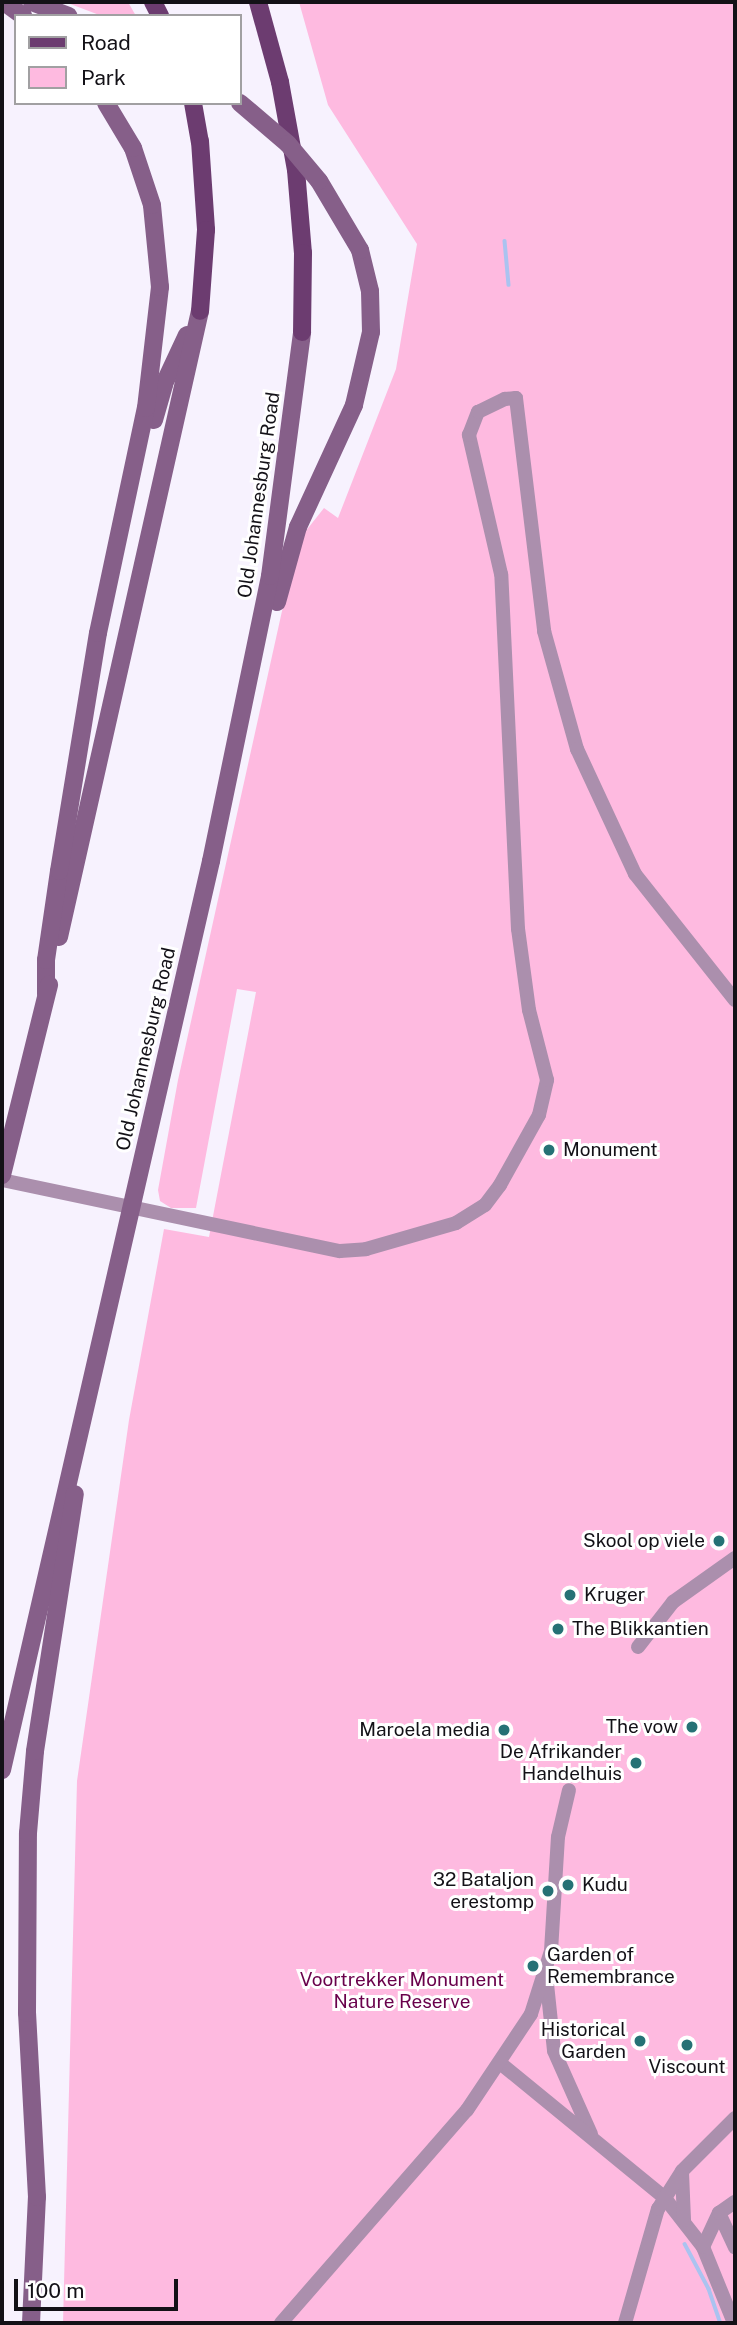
<!DOCTYPE html>
<html>
<head>
<meta charset="utf-8">
<style>
  body { margin:0 }
  #map { position:relative; width:737px; height:2325px; overflow:hidden; background:#f7f2fe; font-family:"Public Sans",sans-serif }
  div>[style] { position:absolute }
  .green>* { inset:0; background:#febae0 }
  .stream>* { height:3.5px; margin:-1.75px; padding:0 1.75px; transform-origin:1.75px; border-radius:1.75px; background:#aac3f0 }
  .street>* { height:14px; margin:-7px; padding:0 7px; transform-origin:7px; border-radius:7px; background:#ab8fad }
  .secondary>* { height:18px; margin:-9px; padding:0 9px; transform-origin:9px; border-radius:9px; background:#865f89 }
  .primary>* { height:18px; margin:-9px; padding:0 9px; transform-origin:9px; border-radius:9px; background:#6c3c70 }
  .secondary-bridge>* { height:18px; margin:-9px; padding:0 9px; transform-origin:9px; border-radius:9px; background:#865f89 }
  .dots>* { width:19px; height:19px; translate:-50% -50%; box-sizing:border-box; border:4px solid #fff; border-radius:50% }
  span { translate:-50% -50%; white-space:nowrap; text-align:center; line-height:1.15; -webkit-text-stroke:6px #fff; paint-order:stroke }
  .street-label { font-size:19px; color:#131117 }
  .poi-label { font-size:19px; color:#131117 }
  .left { translate:0 -50%; text-align:left }
  .right { translate:-100% -50%; text-align:right }
  .park-label { font-size:19px; color:#69014b }
  .frame { position:absolute; inset:0; border:4px solid #131117; pointer-events:none }
  .legend { position:absolute; left:14px; top:14px; width:228px; height:91px; box-sizing:border-box; background:#fff; border:2px solid #a1a0a2; margin:0; padding:9px 12px; list-style:none; font-size:21px; color:#131117 }
  .legend li { display:flex; align-items:center; gap:14px; height:35px }
  .legend b { width:35px; border:2px solid #a1a0a2 }
  .scale { position:absolute; left:14px; top:2279px; width:164px; height:32px; box-sizing:border-box; border:4px solid #131117; border-top:0; padding-left:9px; font-size:21px; line-height:24px; white-space:nowrap; color:#131117; -webkit-text-stroke:5px #fff; paint-order:stroke }
</style>
</head>
<body>
<div id="map">
  <div class="green">
    <i style="clip-path:polygon(65px 2px,128px 2px,136px 16px,102px 16px)"></i>
    <i style="clip-path:polygon(299px 2px,735px 2px,735px 2323px,63px 2323px,77px 1781px,129px 1420px,164px 1229px,209px 1237px,256px 992px,237px 989px,196px 1208px,171px 1208px,160px 1201px,158px 1190px,178px 1080px,288px 584px,305px 532px,324px 508px,338px 518px,396px 369px,417px 244px,328px 105px)"></i>
  </div>
  <div class="stream">
    <i style="left:505px;top:241px;width:44px;rotate:84.8deg"></i>
    <i style="left:685px;top:2244px;width:51px;rotate:61.9deg"></i>
    <i style="left:709px;top:2289px;width:36px;rotate:71deg"></i>
  </div>
  <div class="street">
    <i style="left:2px;top:1180px;width:345px;rotate:11.9deg"></i>
    <i style="left:340px;top:1251px;width:26px;rotate:-4deg"></i>
    <i style="left:366px;top:1249px;width:94px;rotate:-16.1deg"></i>
    <i style="left:456px;top:1223px;width:34px;rotate:-32deg"></i>
    <i style="left:485px;top:1205px;width:25px;rotate:-53deg"></i>
    <i style="left:500px;top:1185px;width:80px;rotate:-60.9deg"></i>
    <i style="left:539px;top:1115px;width:36px;rotate:-77deg"></i>
    <i style="left:547px;top:1080px;width:72px;rotate:-104.4deg"></i>
    <i style="left:529px;top:1010px;width:82px;rotate:-97.7deg"></i>
    <i style="left:518px;top:929px;width:355px;rotate:-92.7deg"></i>
    <i style="left:501px;top:574px;width:143px;rotate:-103deg"></i>
    <i style="left:469px;top:435px;width:25px;rotate:-69deg"></i>
    <i style="left:478px;top:412px;width:30px;rotate:-26deg"></i>
    <i style="left:505px;top:399px;width:11px;rotate:-5deg"></i>
    <i style="left:516px;top:398px;width:235px;rotate:83.1deg"></i>
    <i style="left:544px;top:631px;width:123px;rotate:74.4deg"></i>
    <i style="left:577px;top:749px;width:138px;rotate:65.1deg"></i>
    <i style="left:635px;top:874px;width:161px;rotate:51.6deg"></i>
    <i style="left:638px;top:1647px;width:57px;rotate:-52.1deg"></i>
    <i style="left:673px;top:1602px;width:76px;rotate:-35.4deg"></i>
    <i style="left:547px;top:1984px;width:67px;rotate:84deg"></i>
    <i style="left:554px;top:2051px;width:91px;rotate:66deg"></i>
    <i style="left:500px;top:2063px;width:212px;rotate:39.3deg"></i>
    <i style="left:664px;top:2197px;width:63px;rotate:52deg"></i>
    <i style="left:703px;top:2247px;width:82px;rotate:67.8deg"></i>
    <i style="left:682px;top:2172px;width:48px;rotate:87.6deg"></i>
    <i style="left:719px;top:2213px;width:38px;rotate:65deg"></i>
    <i style="left:703px;top:2247px;width:38px;rotate:-65deg"></i>
    <i style="left:719px;top:2213px;width:19px;rotate:-35deg"></i>
    <i style="left:281px;top:2323px;width:283px;rotate:-48.9deg"></i>
    <i style="left:467px;top:2110px;width:115px;rotate:-56.3deg"></i>
    <i style="left:531px;top:2014px;width:66px;rotate:-72.4deg"></i>
    <i style="left:551px;top:1951px;width:114px;rotate:-86.5deg"></i>
    <i style="left:558px;top:1837px;width:48px;rotate:-76.8deg"></i>
    <i style="left:625px;top:2323px;width:119px;rotate:-73.9deg"></i>
    <i style="left:658px;top:2209px;width:45px;rotate:-57.7deg"></i>
    <i style="left:682px;top:2171px;width:75px;rotate:-45deg"></i>
  </div>
  <div class="secondary">
    <i style="left:4px;top:2px;width:24px;rotate:36deg"></i>
    <i style="left:32px;top:2px;width:39px;rotate:21deg"></i>
    <i style="left:154px;top:420px;width:37px;rotate:-74deg"></i>
    <i style="left:164px;top:384px;width:54px;rotate:-64.9deg"></i>
    <i style="left:277px;top:602px;width:78px;rotate:-74.4deg"></i>
    <i style="left:298px;top:527px;width:134px;rotate:-65.3deg"></i>
    <i style="left:354px;top:405px;width:75px;rotate:-76.9deg"></i>
    <i style="left:371px;top:332px;width:41px;rotate:-91.4deg"></i>
    <i style="left:370px;top:291px;width:42px;rotate:-103.7deg"></i>
    <i style="left:360px;top:250px;width:80px;rotate:-120.7deg"></i>
    <i style="left:59px;top:937px;width:642px;rotate:-77.31deg"></i>
    <i style="left:46px;top:994px;width:34px;rotate:-90deg"></i>
    <i style="left:46px;top:960px;width:90px;rotate:-81.7deg"></i>
    <i style="left:59px;top:871px;width:241px;rotate:-80.7deg"></i>
    <i style="left:98px;top:633px;width:230px;rotate:-78deg"></i>
    <i style="left:146px;top:408px;width:122px;rotate:-83.4deg"></i>
    <i style="left:160px;top:287px;width:82px;rotate:-95.6deg"></i>
    <i style="left:152px;top:205px;width:60px;rotate:-108.4deg"></i>
    <i style="left:133px;top:148px;width:52px;rotate:-121deg"></i>
    <i style="left:2px;top:1175px;width:196px;rotate:-76.1deg"></i>
    <i style="left:2px;top:1770px;width:933px;rotate:-77.05deg"></i>
    <i style="left:211px;top:861px;width:291px;rotate:-78.3deg"></i>
    <i style="left:270px;top:576px;width:246px;rotate:-82.5deg"></i>
    <i style="left:31px;top:2323px;width:126px;rotate:-87.3deg"></i>
    <i style="left:37px;top:2197px;width:184px;rotate:-93.1deg"></i>
    <i style="left:27px;top:2013px;width:180px;rotate:-89.7deg"></i>
    <i style="left:28px;top:1833px;width:82px;rotate:-85.1deg"></i>
    <i style="left:35px;top:1751px;width:260px;rotate:-81.2deg"></i>
  </div>
  <div class="primary">
    <i style="left:153px;top:2px;width:16px;rotate:63deg"></i>
    <i style="left:258px;top:2px;width:83px;rotate:74.6deg"></i>
    <i style="left:280px;top:82px;width:89px;rotate:79.7deg"></i>
    <i style="left:296px;top:170px;width:83px;rotate:85.2deg"></i>
    <i style="left:303px;top:253px;width:79px;rotate:90.7deg"></i>
    <i style="left:193px;top:103px;width:39px;rotate:80deg"></i>
    <i style="left:200px;top:141px;width:89px;rotate:86.1deg"></i>
    <i style="left:206px;top:230px;width:81px;rotate:94.2deg"></i>
  </div>
  <div class="secondary-bridge">
    <i style="left:240px;top:103px;width:63px;rotate:40.5deg"></i>
    <i style="left:288px;top:144px;width:48px;rotate:50deg"></i>
  </div>
  <div class="dots">
    <i style="left:549px;top:1150px;background:#267175"></i>
    <i style="left:719px;top:1541px;background:#267175"></i>
    <i style="left:570px;top:1595px;background:#267175"></i>
    <i style="left:558px;top:1629px;background:#267175"></i>
    <i style="left:692px;top:1727px;background:#267175"></i>
    <i style="left:504px;top:1730px;background:#267175"></i>
    <i style="left:636px;top:1763px;background:#267175"></i>
    <i style="left:568px;top:1885px;background:#267175"></i>
    <i style="left:548px;top:1891px;background:#267175"></i>
    <i style="left:533px;top:1966px;background:#267175"></i>
    <i style="left:640px;top:2041px;background:#267175"></i>
    <i style="left:687px;top:2045px;background:#267175"></i>
  </div>
  <div class="street-label">
    <span style="left:259px;top:495px;rotate:-82deg">Old Johannesburg Road</span>
    <span style="left:146px;top:1049px;rotate:-77deg">Old Johannesburg Road</span>
  </div>
  <div class="poi-label">
    <span class="left" style="left:563px;top:1150px">Monument</span>
    <span class="right" style="left:705px;top:1541px">Skool op viele</span>
    <span class="left" style="left:584px;top:1595px">Kruger</span>
    <span class="left" style="left:572px;top:1629px">The Blikkantien</span>
    <span class="right" style="left:678px;top:1727px">The vow</span>
    <span class="right" style="left:490px;top:1730px">Maroela media</span>
    <span class="right" style="left:622px;top:1763px">De Afrikander<br>Handelhuis</span>
    <span class="right" style="left:534px;top:1891px">32 Bataljon<br>erestomp</span>
    <span class="left" style="left:582px;top:1885px">Kudu</span>
    <span class="left" style="left:547px;top:1966px">Garden of<br>Remembrance</span>
    <span class="right" style="left:626px;top:2041px">Historical<br>Garden</span>
    <span style="left:687px;top:2067px">Viscount</span>
  </div>
  <div class="park-label">
    <span style="left:402px;top:1991px">Voortrekker Monument<br>Nature Reserve</span>
  </div>
  <div class="frame"></div>
  <ul class="legend">
  <li><b style="height:9px;background:#6c3c70"></b>Road</li>
  <li><b style="height:19px;background:#febae0"></b>Park</li>
  </ul>
  <div class="scale">100 m</div>
</div>
</body>
</html>
